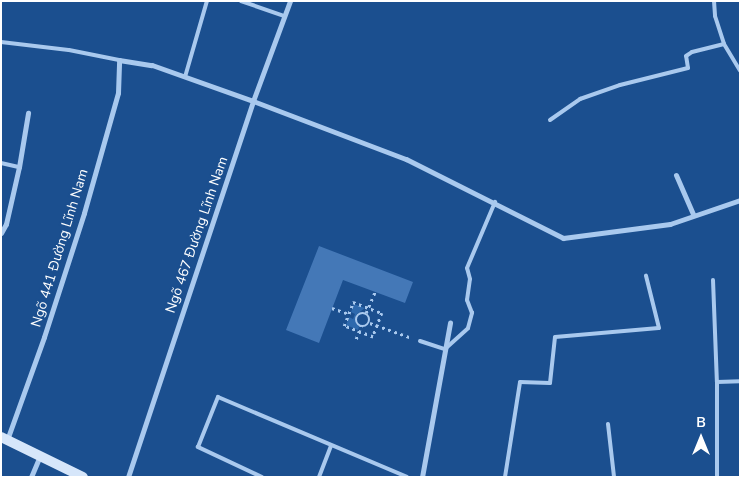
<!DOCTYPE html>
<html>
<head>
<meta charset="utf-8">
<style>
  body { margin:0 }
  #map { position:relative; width:741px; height:478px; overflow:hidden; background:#1b4f8f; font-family:"Nunito Sans",sans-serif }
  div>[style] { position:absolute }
  .green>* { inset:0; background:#2e69ad }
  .building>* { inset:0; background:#4478b7 }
  .path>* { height:2.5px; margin-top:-1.25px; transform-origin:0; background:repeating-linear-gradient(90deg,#a9c9ee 0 2.5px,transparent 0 6.5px) }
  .path>.ring { margin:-1.25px; padding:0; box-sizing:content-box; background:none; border:2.5px solid #a9c9ee; border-radius:50% }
  .lane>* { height:4px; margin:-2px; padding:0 2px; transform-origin:2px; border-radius:2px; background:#a9c9ee }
  .street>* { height:5px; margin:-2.5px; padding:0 2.5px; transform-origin:2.5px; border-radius:2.5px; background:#a9c9ee }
  .secondary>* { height:10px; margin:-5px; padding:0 5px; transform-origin:5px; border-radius:5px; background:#d6e6fa }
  span { translate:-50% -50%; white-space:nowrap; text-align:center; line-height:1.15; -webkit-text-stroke:4px #1b4f8f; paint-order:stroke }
  .street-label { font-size:14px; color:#fff }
  .frame { position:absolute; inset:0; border:2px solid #fff; pointer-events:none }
  .north { position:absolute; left:676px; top:413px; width:50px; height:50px; -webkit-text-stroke:4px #1b4f8f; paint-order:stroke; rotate:0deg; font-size:14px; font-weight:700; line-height:20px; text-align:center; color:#fff }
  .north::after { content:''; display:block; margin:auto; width:18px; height:22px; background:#fff; clip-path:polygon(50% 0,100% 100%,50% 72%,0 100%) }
</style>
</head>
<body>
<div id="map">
  <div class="green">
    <i style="clip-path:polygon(354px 304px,365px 308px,357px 314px,355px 319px,359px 327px,358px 330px,346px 325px,349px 317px,353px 319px,355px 314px,351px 312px)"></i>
  </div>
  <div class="building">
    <i style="clip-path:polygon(319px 246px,413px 282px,405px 303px,343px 280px,319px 343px,286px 330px)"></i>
  </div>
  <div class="path">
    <i style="left:353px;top:302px;width:31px;rotate:21deg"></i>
    <i style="left:382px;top:313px;width:26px;rotate:111deg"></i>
    <i style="left:373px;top:337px;width:31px;rotate:-159deg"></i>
    <i style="left:344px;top:326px;width:26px;rotate:-69deg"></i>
    <i style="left:332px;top:308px;width:18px;rotate:19deg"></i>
    <i style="left:366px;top:313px;width:23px;rotate:-67deg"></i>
    <i class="ring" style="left:356px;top:313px;width:11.5px;height:11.5px"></i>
    <i style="left:370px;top:323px;width:45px;rotate:19.7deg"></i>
    <i style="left:356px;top:339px;width:14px;rotate:-69deg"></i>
  </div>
  <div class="lane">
    <i style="left:241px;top:1px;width:46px;rotate:19.2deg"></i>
    <i style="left:714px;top:1px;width:15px;rotate:86deg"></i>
    <i style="left:715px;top:16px;width:29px;rotate:72deg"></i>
    <i style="left:724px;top:44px;width:31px;rotate:59deg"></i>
    <i style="left:1px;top:42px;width:68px;rotate:6.7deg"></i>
    <i style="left:69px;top:50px;width:51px;rotate:11.3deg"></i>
    <i style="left:185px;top:77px;width:79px;rotate:-73.9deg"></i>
    <i style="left:550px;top:120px;width:37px;rotate:-35deg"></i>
    <i style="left:580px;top:99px;width:42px;rotate:-19.3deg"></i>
    <i style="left:620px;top:85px;width:70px;rotate:-14deg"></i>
    <i style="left:688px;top:68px;width:12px;rotate:-99deg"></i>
    <i style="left:686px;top:56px;width:7px;rotate:-34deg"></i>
    <i style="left:692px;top:52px;width:33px;rotate:-14deg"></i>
    <i style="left:1px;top:163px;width:18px;rotate:13deg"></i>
    <i style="left:713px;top:280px;width:102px;rotate:87.8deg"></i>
    <i style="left:717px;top:382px;width:95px;rotate:90deg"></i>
    <i style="left:420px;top:341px;width:26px;rotate:18deg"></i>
    <i style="left:445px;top:349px;width:31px;rotate:-42deg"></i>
    <i style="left:468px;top:328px;width:16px;rotate:-75deg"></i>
    <i style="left:472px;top:313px;width:14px;rotate:-111deg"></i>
    <i style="left:467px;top:300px;width:21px;rotate:-82deg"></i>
    <i style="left:470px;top:279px;width:11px;rotate:-105deg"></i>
    <i style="left:467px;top:268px;width:72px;rotate:-67deg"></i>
    <i style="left:717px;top:382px;width:23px;rotate:-2deg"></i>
    <i style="left:608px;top:424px;width:53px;rotate:83.5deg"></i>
    <i style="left:262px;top:477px;width:71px;rotate:-154.9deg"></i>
    <i style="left:198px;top:447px;width:54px;rotate:-68.2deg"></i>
    <i style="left:218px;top:397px;width:205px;rotate:22.9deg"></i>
    <i style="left:319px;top:477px;width:33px;rotate:-69deg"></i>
    <i style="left:505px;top:477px;width:96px;rotate:-81deg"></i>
    <i style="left:520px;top:382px;width:30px;rotate:2deg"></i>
    <i style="left:550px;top:383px;width:46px;rotate:-83.8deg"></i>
    <i style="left:555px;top:337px;width:104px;rotate:-4.9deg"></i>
    <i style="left:659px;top:328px;width:54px;rotate:-104deg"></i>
  </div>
  <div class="street">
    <i style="left:676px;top:175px;width:43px;rotate:66.4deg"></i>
    <i style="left:1px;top:233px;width:10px;rotate:-61deg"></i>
    <i style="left:6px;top:224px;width:58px;rotate:-77.2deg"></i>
    <i style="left:19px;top:167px;width:55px;rotate:-80.5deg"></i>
    <i style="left:7px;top:440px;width:109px;rotate:-70.2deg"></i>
    <i style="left:44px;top:337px;width:130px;rotate:-72.1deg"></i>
    <i style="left:84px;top:213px;width:125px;rotate:-74.2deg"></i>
    <i style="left:118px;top:93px;width:33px;rotate:-88deg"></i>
    <i style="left:119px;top:60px;width:33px;rotate:9deg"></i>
    <i style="left:152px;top:65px;width:107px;rotate:19.6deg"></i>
    <i style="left:253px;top:101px;width:164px;rotate:20.8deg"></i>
    <i style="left:406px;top:159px;width:176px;rotate:26.7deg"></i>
    <i style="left:563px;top:238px;width:108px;rotate:-7.5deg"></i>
    <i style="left:670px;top:224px;width:74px;rotate:-18.9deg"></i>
    <i style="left:31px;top:477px;width:23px;rotate:-67deg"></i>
    <i style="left:128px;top:477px;width:396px;rotate:-71.6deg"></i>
    <i style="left:253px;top:101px;width:107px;rotate:-69.7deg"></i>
    <i style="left:422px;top:477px;width:157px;rotate:-79.7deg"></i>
  </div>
  <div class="secondary">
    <i style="left:1px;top:437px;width:91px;rotate:26deg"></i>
  </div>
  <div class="street-label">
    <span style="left:197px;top:235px;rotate:-71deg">Ngõ 467 Đường Lĩnh Nam</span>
    <span style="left:60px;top:248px;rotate:-73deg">Ngõ 441 Đường Lĩnh Nam</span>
  </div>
  <div class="frame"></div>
  <div class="north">B</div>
</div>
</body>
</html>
